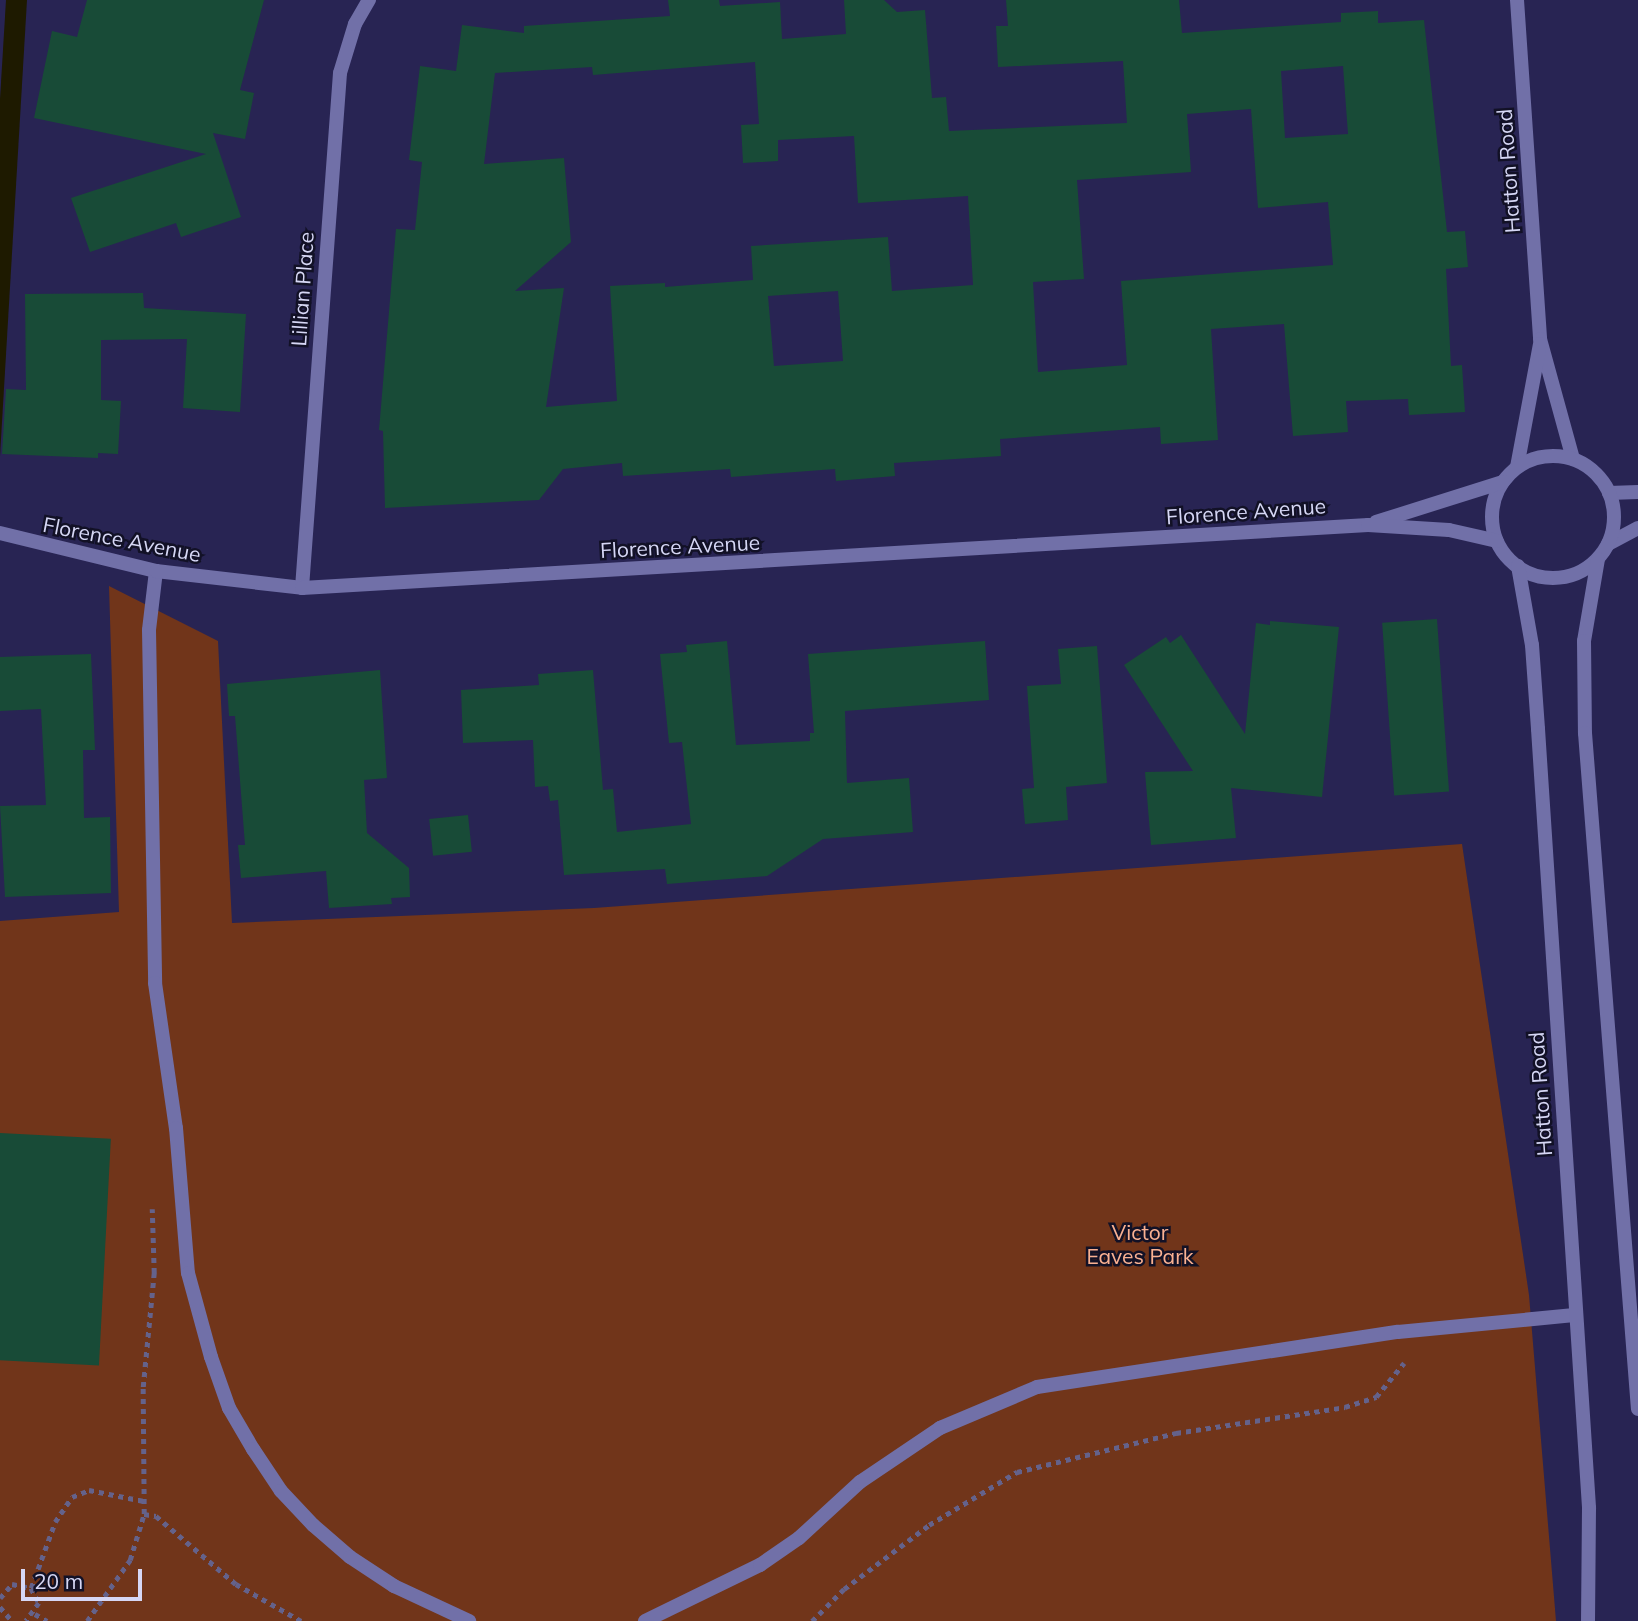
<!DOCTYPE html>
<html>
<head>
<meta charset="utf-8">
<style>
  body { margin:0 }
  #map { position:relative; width:1638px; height:1621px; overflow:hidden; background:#282453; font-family:Mulish,sans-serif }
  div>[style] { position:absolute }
  .green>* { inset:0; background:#71351a }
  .water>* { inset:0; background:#1e1a00 }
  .building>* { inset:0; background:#184b37; transform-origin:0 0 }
  .path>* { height:4.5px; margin-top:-2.25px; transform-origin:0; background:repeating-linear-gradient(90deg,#64628b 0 5px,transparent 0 10px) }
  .service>* { height:14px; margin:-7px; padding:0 7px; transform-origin:7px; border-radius:7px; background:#7170a8 }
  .minor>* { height:14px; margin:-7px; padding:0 7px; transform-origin:7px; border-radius:7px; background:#7170a8 }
  .tertiary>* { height:14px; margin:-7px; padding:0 7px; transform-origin:7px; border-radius:7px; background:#7170a8 }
  .tertiary>.ring { margin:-7px; padding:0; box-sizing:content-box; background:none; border:14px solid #7170a8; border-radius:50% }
  span { translate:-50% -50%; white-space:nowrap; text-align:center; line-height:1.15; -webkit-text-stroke:5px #121126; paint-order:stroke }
  .street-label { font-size:21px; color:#d6d7f5 }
  .park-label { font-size:21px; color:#fab192 }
  .scale { position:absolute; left:21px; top:1569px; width:121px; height:32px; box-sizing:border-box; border:4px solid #d6d7f5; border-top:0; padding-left:9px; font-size:21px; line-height:24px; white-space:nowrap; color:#d6d7f5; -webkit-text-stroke:5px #121126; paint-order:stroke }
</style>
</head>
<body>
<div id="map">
  <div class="green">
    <i style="clip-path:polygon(109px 586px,218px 641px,232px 923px,594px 908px,1462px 844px,1529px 1295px,1556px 1621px,0 1621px,0 921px,119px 912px)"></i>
  </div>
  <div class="water">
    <i style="clip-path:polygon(6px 0,27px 0,0 456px,0 99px)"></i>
  </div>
  <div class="building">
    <i style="clip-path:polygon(87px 0,264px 0,240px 90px,254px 93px,245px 139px,213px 133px,241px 217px,181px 237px,176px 223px,90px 252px,71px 198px,206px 154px,34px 118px,52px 31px,77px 37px)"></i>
    <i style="clip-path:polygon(evenodd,668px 0,719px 0,720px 6px,780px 2px,782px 39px,846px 34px,844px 0,884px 0,897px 12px,925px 10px,932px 98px,946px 97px,949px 131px,1127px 123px,1123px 61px,998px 67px,996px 26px,1008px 26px,1006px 0,1179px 0,1182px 33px,1341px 22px,1341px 13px,1378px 11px,1378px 23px,1424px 20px,1447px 232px,1465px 231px,1468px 267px,1446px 269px,1451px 366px,1462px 365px,1465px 412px,1409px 415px,1408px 399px,1346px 401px,1348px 432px,1293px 436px,1284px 324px,1211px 329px,1218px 440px,1161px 444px,1160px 427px,1000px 439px,1001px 456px,894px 463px,895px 476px,836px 481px,835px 469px,731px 477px,730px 469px,623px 476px,622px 463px,563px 469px,539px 500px,385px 508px,383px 431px,379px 430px,396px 229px,415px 230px,422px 162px,409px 160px,420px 66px,456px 71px,462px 25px,524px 33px,524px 26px,670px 16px,668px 0,755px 62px,759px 124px,741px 125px,743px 163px,778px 161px,778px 140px,854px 136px,858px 203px,968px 196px,973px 285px,892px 291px,888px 237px,751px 246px,753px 280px,665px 287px,665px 283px,610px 286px,617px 401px,546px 407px,564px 288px,515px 291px,571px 242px,564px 158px,484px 164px,495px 73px,592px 67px,593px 75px,755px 62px,668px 0,1343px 66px,1348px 134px,1285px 138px,1281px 71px,1343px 66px,668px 0,1251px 109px,1258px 208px,1328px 202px,1333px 265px,1121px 281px,1127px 365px,1038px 372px,1033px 282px,1084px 279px,1077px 180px,1191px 172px,1187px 114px,1251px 109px,668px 0,838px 291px,843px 361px,774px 366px,768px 296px,838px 291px)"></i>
    <i style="clip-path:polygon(143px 293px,144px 308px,246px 314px,240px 412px,183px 408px,187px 339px,101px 340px,101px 400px,121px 401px,118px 454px,98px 453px,98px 458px,2px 454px,6px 389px,26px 390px,25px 294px)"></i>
    <i style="left:1437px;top:619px;width:173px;height:55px;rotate:86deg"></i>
    <i style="clip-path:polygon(1270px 621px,1339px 627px,1322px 797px,1231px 788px,1236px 838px,1151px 845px,1145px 772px,1193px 771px,1124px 665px,1166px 637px,1170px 643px,1181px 635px,1245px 734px,1256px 623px,1270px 625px)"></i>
    <i style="clip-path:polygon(727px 641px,736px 745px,810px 741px,810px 733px,814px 733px,808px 654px,985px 641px,989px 700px,845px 711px,847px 783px,909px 778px,913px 832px,823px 839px,767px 876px,667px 884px,665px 869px,564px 875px,558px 800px,550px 801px,548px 786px,535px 787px,533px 740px,463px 743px,461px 690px,539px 685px,538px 674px,593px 670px,603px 790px,613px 789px,617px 832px,691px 824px,682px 742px,669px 743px,660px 654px,687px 652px,686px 645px)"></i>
    <i style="clip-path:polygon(1097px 646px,1107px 783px,1066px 787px,1068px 820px,1025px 824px,1022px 789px,1034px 788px,1027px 686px,1061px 684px,1058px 649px)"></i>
    <i style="clip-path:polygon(91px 654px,95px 750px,83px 750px,84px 818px,110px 817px,111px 893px,5px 897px,0 806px,46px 805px,41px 709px,0 711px,0 657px)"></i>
    <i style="clip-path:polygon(380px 670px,387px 778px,364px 780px,367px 833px,409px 868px,410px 897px,391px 898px,392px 904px,329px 908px,326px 871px,241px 878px,238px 845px,245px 845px,235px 716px,229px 716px,227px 684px)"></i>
    <i style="left:468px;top:815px;width:37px;height:39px;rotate:84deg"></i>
    <i style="left:0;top:1133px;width:111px;height:227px;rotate:3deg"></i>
  </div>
  <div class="path">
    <i style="left:144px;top:1514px;width:12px;rotate:9deg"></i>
    <i style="left:156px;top:1516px;width:105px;rotate:40.4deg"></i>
    <i style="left:236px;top:1584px;width:75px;rotate:29.6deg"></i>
    <i style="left:31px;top:1588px;width:70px;rotate:-70deg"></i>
    <i style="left:55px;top:1522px;width:30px;rotate:-56deg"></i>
    <i style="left:72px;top:1497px;width:18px;rotate:-22deg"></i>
    <i style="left:89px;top:1490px;width:56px;rotate:11.3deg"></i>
    <i style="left:0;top:1598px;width:18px;rotate:-49deg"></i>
    <i style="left:12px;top:1584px;width:19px;rotate:12deg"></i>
    <i style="left:31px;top:1588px;width:17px;rotate:62deg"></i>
    <i style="left:39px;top:1603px;width:22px;rotate:126deg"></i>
    <i style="left:0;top:1607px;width:18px;rotate:49deg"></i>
    <i style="left:35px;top:1614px;width:14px;rotate:30deg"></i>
    <i style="left:87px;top:1621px;width:75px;rotate:-54.8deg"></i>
    <i style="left:130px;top:1560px;width:48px;rotate:-73.1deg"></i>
    <i style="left:144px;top:1514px;width:127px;rotate:-90.5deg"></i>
    <i style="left:143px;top:1387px;width:115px;rotate:-84.5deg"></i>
    <i style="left:154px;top:1273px;width:64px;rotate:-91.8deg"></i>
    <i style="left:812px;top:1621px;width:45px;rotate:-45deg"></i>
    <i style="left:844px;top:1589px;width:106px;rotate:-37deg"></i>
    <i style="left:929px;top:1525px;width:103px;rotate:-31.1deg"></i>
    <i style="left:1017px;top:1472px;width:164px;rotate:-13.8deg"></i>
    <i style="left:1176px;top:1433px;width:171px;rotate:-8.7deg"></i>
    <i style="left:1345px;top:1407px;width:33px;rotate:-18deg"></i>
    <i style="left:1376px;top:1397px;width:44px;rotate:-50.5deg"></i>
  </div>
  <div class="service">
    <i style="left:156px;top:571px;width:59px;rotate:96.8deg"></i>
    <i style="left:149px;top:630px;width:353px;rotate:89deg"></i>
    <i style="left:155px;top:983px;width:147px;rotate:81.8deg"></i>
    <i style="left:176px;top:1128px;width:145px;rotate:85.3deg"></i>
    <i style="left:188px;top:1273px;width:87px;rotate:74.7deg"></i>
    <i style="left:211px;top:1357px;width:54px;rotate:70.6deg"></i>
    <i style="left:229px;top:1408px;width:48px;rotate:59.7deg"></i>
    <i style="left:253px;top:1449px;width:50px;rotate:56.3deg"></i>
    <i style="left:281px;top:1491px;width:47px;rotate:46.7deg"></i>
    <i style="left:313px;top:1525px;width:49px;rotate:40.9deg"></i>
    <i style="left:350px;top:1557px;width:53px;rotate:33.4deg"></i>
    <i style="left:394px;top:1586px;width:83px;rotate:25deg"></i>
    <i style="left:645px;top:1621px;width:128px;rotate:-26deg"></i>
    <i style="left:760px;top:1565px;width:47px;rotate:-34.7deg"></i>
    <i style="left:799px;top:1538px;width:83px;rotate:-42.6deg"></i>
    <i style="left:860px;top:1482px;width:97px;rotate:-34deg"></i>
    <i style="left:940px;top:1428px;width:105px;rotate:-22.9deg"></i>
    <i style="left:1037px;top:1387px;width:365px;rotate:-8.7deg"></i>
    <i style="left:1398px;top:1332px;width:177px;rotate:-5.5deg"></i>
  </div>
  <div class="minor">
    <i style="left:1517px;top:0;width:340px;rotate:86.1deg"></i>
    <i style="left:1540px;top:339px;width:124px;rotate:74.6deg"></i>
    <i style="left:1517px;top:467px;width:125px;rotate:-79.4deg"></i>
    <i style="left:1609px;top:493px;width:29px;rotate:-2deg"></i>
    <i style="left:1608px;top:544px;width:34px;rotate:-28deg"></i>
    <i style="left:302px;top:588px;width:516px;rotate:-85.78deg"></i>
    <i style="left:340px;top:73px;width:51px;rotate:-73deg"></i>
    <i style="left:355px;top:24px;width:28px;rotate:-60deg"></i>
  </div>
  <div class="tertiary">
    <i class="ring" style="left:1492px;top:456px;width:108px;height:108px"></i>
    <i style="left:1376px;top:522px;width:133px;rotate:-17.5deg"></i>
    <i style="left:0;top:533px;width:161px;rotate:13.7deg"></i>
    <i style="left:156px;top:571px;width:147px;rotate:6.6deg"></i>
    <i style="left:302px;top:588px;width:1068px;rotate:-3.38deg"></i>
    <i style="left:1368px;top:525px;width:81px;rotate:3.5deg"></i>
    <i style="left:1449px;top:530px;width:49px;rotate:12.9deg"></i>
    <i style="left:1598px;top:559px;width:83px;rotate:99.7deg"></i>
    <i style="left:1584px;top:641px;width:92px;rotate:89.4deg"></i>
    <i style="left:1585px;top:733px;width:678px;rotate:85.52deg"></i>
    <i style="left:1518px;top:566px;width:80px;rotate:80deg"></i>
    <i style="left:1532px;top:645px;width:84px;rotate:85.9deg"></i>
    <i style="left:1538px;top:729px;width:781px;rotate:86.25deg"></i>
    <i style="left:1589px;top:1508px;width:113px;rotate:90.5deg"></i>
  </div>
  <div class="street-label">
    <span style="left:1508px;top:171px;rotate:-94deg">Hatton Road</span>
    <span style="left:302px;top:289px;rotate:-86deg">Lillian Place</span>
    <span style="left:1246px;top:511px;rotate:-4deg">Florence Avenue</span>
    <span style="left:122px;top:539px;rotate:11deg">Florence Avenue</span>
    <span style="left:680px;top:546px;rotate:-3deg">Florence Avenue</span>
    <span style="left:1540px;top:1094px;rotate:-94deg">Hatton Road</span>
  </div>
  <div class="park-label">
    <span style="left:1140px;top:1244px">Victor<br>Eaves Park</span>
  </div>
  <div class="scale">20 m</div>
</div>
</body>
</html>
